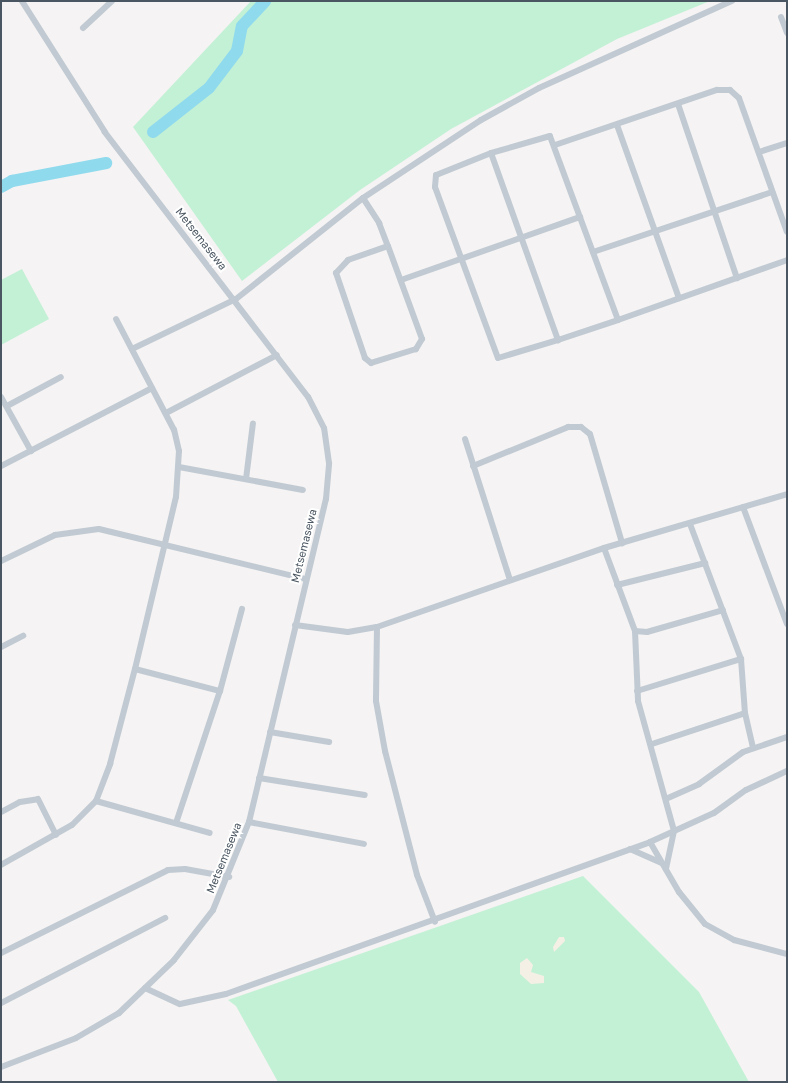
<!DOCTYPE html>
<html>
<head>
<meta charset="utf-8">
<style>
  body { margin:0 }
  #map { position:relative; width:788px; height:1083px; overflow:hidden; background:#f5f3f3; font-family:"Golos Text",sans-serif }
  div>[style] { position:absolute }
  .green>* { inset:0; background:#c3f1d5 }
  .sand>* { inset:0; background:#f5f0e5 }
  .river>* { height:12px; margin:-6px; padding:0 6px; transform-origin:6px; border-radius:6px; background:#90daee }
  .minor>* { height:6px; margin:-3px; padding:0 3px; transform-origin:3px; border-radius:3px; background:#c1cad2 }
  span { translate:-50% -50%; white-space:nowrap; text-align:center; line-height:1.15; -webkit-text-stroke:4px #fff; paint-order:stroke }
  .street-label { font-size:11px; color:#4a5661 }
  .frame { position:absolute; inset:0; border:2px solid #4a5661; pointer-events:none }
</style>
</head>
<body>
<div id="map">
  <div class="green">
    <i style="clip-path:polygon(251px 1px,710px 1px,617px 39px,451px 129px,360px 190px,242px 281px,133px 127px)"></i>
    <i style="clip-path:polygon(22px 269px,49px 319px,1px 345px,1px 280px)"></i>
    <i style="clip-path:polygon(583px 876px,699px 992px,749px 1082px,278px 1082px,236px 1006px,228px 1000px)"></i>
  </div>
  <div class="sand">
    <i style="clip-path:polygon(559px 937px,564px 937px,565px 941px,554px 952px,553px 947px)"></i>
    <i style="clip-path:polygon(527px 958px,533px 965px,531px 972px,544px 976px,544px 983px,531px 984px,520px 974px,520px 963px)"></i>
  </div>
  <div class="river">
    <i style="left:153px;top:132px;width:71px;rotate:-38.2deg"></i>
    <i style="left:209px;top:88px;width:46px;rotate:-52.9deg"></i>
    <i style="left:237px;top:51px;width:25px;rotate:-79deg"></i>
    <i style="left:242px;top:26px;width:34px;rotate:-47deg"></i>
    <i style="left:1px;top:187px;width:13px;rotate:-29deg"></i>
    <i style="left:12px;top:181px;width:96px;rotate:-10.8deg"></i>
  </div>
  <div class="minor">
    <i style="left:781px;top:17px;width:17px;rotate:69deg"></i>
    <i style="left:83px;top:28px;width:40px;rotate:-43deg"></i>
    <i style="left:678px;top:104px;width:184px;rotate:71.3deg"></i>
    <i style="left:617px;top:125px;width:184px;rotate:70.3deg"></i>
    <i style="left:555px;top:145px;width:171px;rotate:-18.8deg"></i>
    <i style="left:717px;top:90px;width:13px"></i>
    <i style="left:730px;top:90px;width:12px;rotate:42deg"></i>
    <i style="left:739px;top:98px;width:142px;rotate:70.3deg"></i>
    <i style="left:759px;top:152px;width:29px;rotate:-18deg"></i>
    <i style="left:491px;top:153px;width:199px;rotate:70.3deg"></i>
    <i style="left:363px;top:198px;width:30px;rotate:57deg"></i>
    <i style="left:379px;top:223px;width:25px;rotate:69deg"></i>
    <i style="left:388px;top:246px;width:99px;rotate:69.9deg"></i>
    <i style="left:422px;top:339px;width:12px;rotate:121deg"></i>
    <i style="left:416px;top:349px;width:47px;rotate:162.7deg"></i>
    <i style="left:371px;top:363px;width:8px;rotate:-140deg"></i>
    <i style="left:365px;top:358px;width:90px;rotate:-108.8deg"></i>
    <i style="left:336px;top:273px;width:18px;rotate:-47deg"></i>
    <i style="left:348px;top:260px;width:42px;rotate:-19.3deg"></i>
    <i style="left:593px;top:252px;width:189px;rotate:-18.5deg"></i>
    <i style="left:401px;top:280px;width:190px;rotate:-19.4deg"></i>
    <i style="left:618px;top:320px;width:196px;rotate:-110.3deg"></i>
    <i style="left:550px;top:136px;width:61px;rotate:163.9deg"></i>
    <i style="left:491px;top:153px;width:59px;rotate:158.2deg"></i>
    <i style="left:436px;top:175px;width:12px;rotate:95deg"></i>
    <i style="left:435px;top:187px;width:182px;rotate:69.8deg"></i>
    <i style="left:498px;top:358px;width:63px;rotate:-16.7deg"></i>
    <i style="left:558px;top:340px;width:63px;rotate:-18.4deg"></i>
    <i style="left:618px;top:320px;width:179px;rotate:-19.5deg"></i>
    <i style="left:132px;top:349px;width:115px;rotate:-25.7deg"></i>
    <i style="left:236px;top:299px;width:162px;rotate:-38.5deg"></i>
    <i style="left:363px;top:198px;width:141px;rotate:-33.5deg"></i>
    <i style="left:481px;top:120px;width:66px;rotate:-28.9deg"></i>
    <i style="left:539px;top:88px;width:212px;rotate:-24.3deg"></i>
    <i style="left:1px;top:397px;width:62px;rotate:60.9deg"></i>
    <i style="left:7px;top:406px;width:61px;rotate:-28.2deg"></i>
    <i style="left:166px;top:413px;width:125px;rotate:-27.6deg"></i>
    <i style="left:465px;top:439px;width:148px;rotate:72.3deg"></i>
    <i style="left:1px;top:466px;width:170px;rotate:-27.3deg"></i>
    <i style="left:473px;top:466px;width:103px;rotate:-22.3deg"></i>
    <i style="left:568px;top:427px;width:13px"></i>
    <i style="left:581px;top:427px;width:11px;rotate:38deg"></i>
    <i style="left:590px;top:434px;width:114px;rotate:73.6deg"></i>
    <i style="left:179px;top:467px;width:126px;rotate:10.5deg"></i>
    <i style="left:246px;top:479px;width:56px;rotate:-82.9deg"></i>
    <i style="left:743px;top:507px;width:125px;rotate:69.4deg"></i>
    <i style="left:690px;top:524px;width:144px;rotate:69.3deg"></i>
    <i style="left:741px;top:659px;width:54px;rotate:85.8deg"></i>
    <i style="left:745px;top:713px;width:35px;rotate:77deg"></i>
    <i style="left:604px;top:548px;width:89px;rotate:69.5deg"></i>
    <i style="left:635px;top:631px;width:12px;rotate:5deg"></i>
    <i style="left:647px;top:632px;width:79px;rotate:-16.1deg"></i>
    <i style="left:1px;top:561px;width:60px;rotate:-25.7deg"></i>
    <i style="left:55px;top:535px;width:44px;rotate:-7.8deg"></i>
    <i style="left:99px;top:529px;width:213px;rotate:13.6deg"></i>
    <i style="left:617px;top:585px;width:91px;rotate:-14deg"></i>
    <i style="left:295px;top:625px;width:53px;rotate:7.5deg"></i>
    <i style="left:348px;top:632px;width:29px;rotate:-10deg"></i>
    <i style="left:377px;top:627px;width:240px;rotate:-19.2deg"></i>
    <i style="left:604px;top:548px;width:191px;rotate:-16.4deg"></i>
    <i style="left:377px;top:627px;width:74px;rotate:90.8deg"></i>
    <i style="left:376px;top:701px;width:51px;rotate:79.8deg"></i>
    <i style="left:385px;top:751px;width:128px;rotate:75.5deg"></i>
    <i style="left:417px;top:875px;width:50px;rotate:69deg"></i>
    <i style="left:635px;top:631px;width:70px;rotate:87.5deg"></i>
    <i style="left:638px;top:701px;width:135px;rotate:74.5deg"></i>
    <i style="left:674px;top:831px;width:39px;rotate:102deg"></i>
    <i style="left:1px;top:647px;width:25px;rotate:-27deg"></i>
    <i style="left:135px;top:669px;width:88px;rotate:14.5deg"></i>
    <i style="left:637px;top:691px;width:109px;rotate:-17.1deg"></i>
    <i style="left:270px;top:732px;width:60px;rotate:9.6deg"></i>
    <i style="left:652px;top:744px;width:98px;rotate:-18.4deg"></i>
    <i style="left:259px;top:778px;width:107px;rotate:9.1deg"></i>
    <i style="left:668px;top:798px;width:34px;rotate:-24deg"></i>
    <i style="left:699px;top:784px;width:54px;rotate:-36deg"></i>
    <i style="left:743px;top:752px;width:46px;rotate:-18.8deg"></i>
    <i style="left:96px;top:801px;width:118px;rotate:15.7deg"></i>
    <i style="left:1px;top:812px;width:21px;rotate:-28deg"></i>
    <i style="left:20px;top:802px;width:18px;rotate:-9deg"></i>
    <i style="left:38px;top:799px;width:40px;rotate:63.4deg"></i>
    <i style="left:249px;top:822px;width:117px;rotate:10.8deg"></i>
    <i style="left:176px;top:823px;width:139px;rotate:-71.6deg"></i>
    <i style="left:220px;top:691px;width:85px;rotate:-75deg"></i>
    <i style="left:650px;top:842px;width:58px;rotate:59.9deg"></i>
    <i style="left:679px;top:892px;width:41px;rotate:50.9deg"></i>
    <i style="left:705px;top:924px;width:33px;rotate:29deg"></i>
    <i style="left:734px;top:940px;width:55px;rotate:14.8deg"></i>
    <i style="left:630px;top:849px;width:34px;rotate:24deg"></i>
    <i style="left:1px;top:865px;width:81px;rotate:-29.4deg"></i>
    <i style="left:72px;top:825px;width:34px;rotate:-45deg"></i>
    <i style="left:96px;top:801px;width:40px;rotate:-69deg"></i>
    <i style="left:110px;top:764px;width:98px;rotate:-75.3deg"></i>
    <i style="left:135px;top:669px;width:177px;rotate:-76.6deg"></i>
    <i style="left:176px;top:497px;width:46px;rotate:-86.3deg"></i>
    <i style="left:179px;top:451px;width:22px;rotate:-103deg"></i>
    <i style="left:174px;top:430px;width:125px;rotate:-117.6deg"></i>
    <i style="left:1px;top:953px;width:186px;rotate:-26.4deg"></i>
    <i style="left:168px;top:870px;width:17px;rotate:-3deg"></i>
    <i style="left:185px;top:869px;width:45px;rotate:10.3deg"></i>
    <i style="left:145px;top:988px;width:38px;rotate:25deg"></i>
    <i style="left:180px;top:1004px;width:47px;rotate:-12.3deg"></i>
    <i style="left:226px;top:994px;width:450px;rotate:-19.7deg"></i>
    <i style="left:650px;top:842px;width:70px;rotate:-24.4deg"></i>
    <i style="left:714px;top:813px;width:39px;rotate:-36deg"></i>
    <i style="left:746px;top:790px;width:45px;rotate:-24.9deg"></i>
    <i style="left:1px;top:1003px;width:185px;rotate:-27.4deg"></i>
    <i style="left:1px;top:1067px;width:80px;rotate:-21.1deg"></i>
    <i style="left:76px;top:1038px;width:50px;rotate:-30.2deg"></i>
    <i style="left:119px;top:1013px;width:76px;rotate:-43.9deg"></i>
    <i style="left:174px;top:960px;width:63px;rotate:-52deg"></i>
    <i style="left:213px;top:910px;width:95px;rotate:-67.8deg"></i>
    <i style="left:249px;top:822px;width:332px;rotate:-76.6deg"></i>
    <i style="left:326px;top:499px;width:36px;rotate:-85deg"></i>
    <i style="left:329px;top:463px;width:35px;rotate:-98deg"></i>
    <i style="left:324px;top:428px;width:35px;rotate:-117deg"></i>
    <i style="left:308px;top:397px;width:334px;rotate:-127.5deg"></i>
    <i style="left:105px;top:132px;width:155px;rotate:-122.4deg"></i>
  </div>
  <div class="street-label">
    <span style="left:201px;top:239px;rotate:52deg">Metsemasewa</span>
    <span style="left:304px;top:546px;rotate:-76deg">Metsemasewa</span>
    <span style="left:224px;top:858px;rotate:-68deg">Metsemasewa</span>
  </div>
  <div class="frame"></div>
</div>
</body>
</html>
